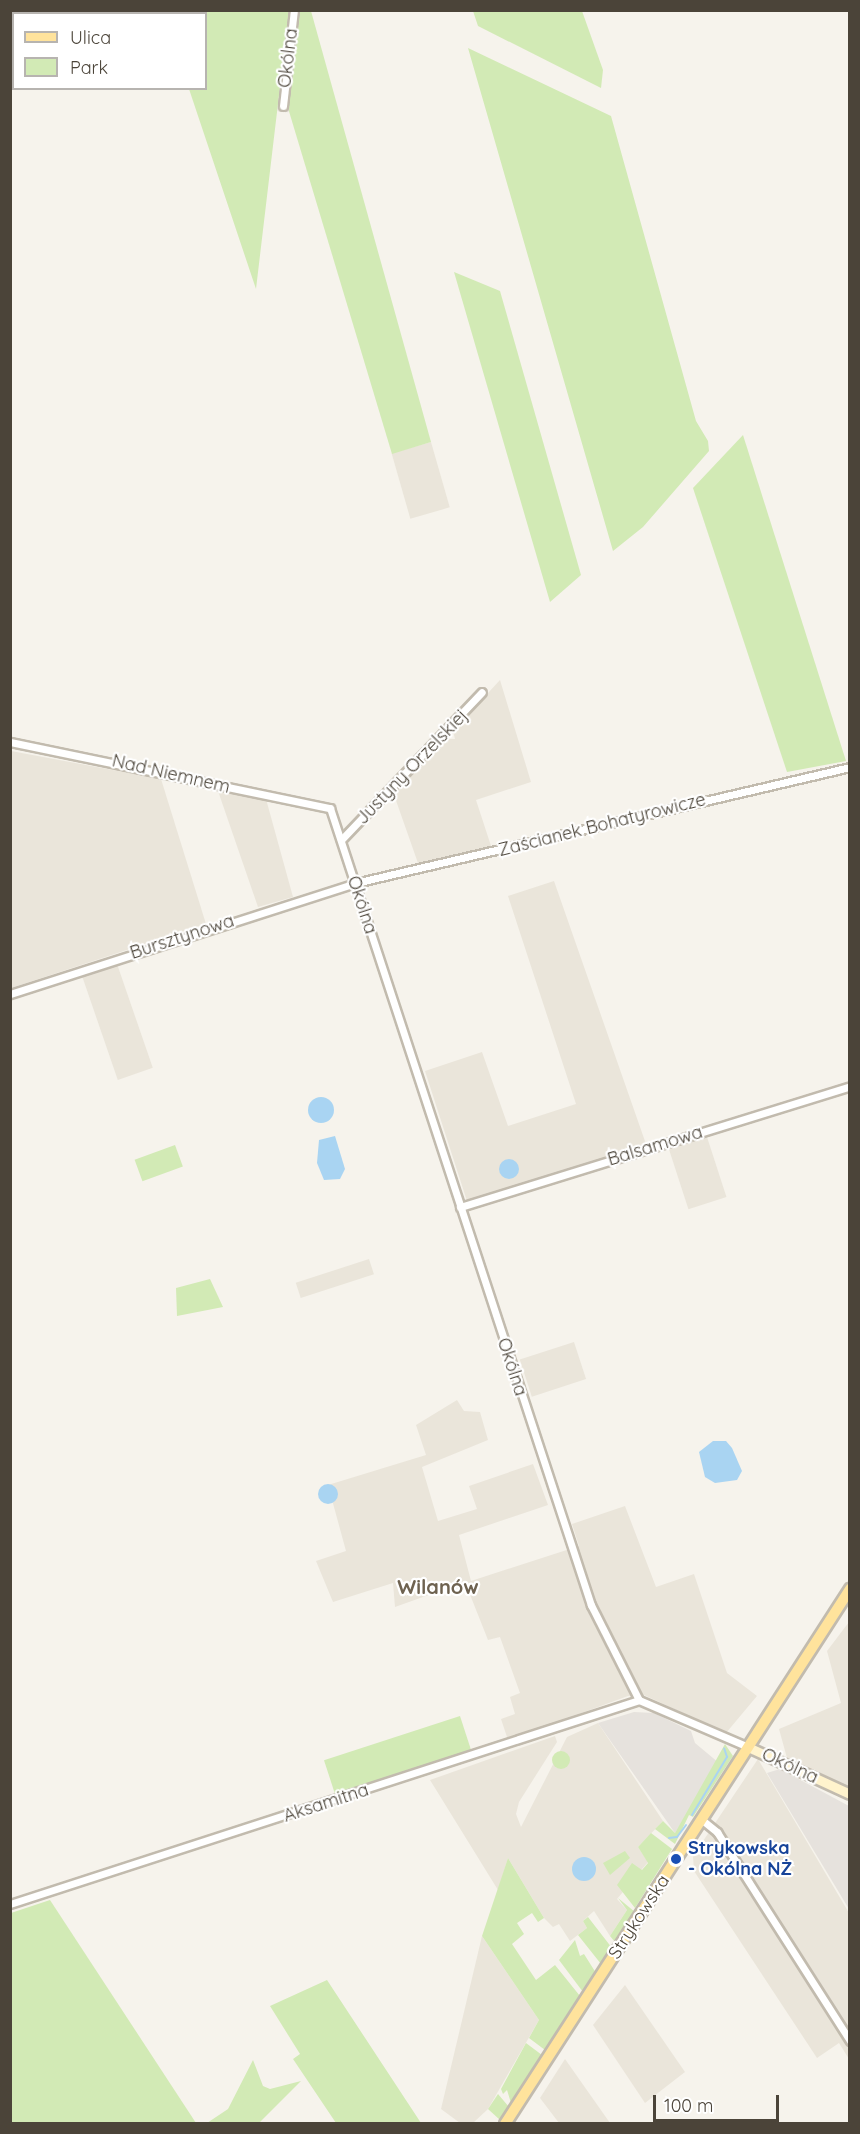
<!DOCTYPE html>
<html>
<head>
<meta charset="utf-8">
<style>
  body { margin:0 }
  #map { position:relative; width:860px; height:2134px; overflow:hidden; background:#f6f3ec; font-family:Quicksand,sans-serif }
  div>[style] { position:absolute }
  .residential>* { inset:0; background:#eae5da; transform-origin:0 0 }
  .industrial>* { inset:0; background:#e6e2dd }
  .green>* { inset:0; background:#d2eab5; transform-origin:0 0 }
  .round { border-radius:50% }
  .water>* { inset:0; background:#a9d4f2 }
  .stream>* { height:2px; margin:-1px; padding:0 1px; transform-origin:1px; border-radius:1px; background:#a9d4f2 }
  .roads { filter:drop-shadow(2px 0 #c2bbae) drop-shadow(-2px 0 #c2bbae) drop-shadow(0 2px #c2bbae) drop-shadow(0 -2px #c2bbae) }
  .street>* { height:7px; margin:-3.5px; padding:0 3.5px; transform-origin:3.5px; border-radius:3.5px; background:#fff }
  .secondary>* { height:9px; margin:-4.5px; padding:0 4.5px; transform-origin:4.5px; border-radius:4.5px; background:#fff3cd }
  .primary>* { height:10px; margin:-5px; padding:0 5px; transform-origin:5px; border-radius:5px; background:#ffe39c }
  .dots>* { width:16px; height:16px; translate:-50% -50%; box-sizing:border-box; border:3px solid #fff; border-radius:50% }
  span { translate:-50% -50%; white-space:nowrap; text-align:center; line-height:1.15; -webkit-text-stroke:4.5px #fff; paint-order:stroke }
  .street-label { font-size:18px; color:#4b4439 }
  .transit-label { font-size:18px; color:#164399; font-weight:700 }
  .left { translate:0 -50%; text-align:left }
  .neighbourhood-label { font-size:20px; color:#6e6250; font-weight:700 }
  .frame { position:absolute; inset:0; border:12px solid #4b4439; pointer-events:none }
  .legend { position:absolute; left:12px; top:12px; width:195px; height:78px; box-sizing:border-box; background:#fff; border:2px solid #b7b4b0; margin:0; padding:8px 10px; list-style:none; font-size:18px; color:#4b4439 }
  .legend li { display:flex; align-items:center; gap:12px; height:30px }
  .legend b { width:30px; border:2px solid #b7b4b0 }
  .scale { position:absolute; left:653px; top:2095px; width:126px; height:27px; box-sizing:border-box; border:3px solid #4b4439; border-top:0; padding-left:8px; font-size:18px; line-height:21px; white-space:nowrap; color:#4b4439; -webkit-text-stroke:4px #fff; paint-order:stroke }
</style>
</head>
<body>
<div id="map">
  <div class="residential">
    <i style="clip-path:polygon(11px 10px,162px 10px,163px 13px,14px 14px,11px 73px)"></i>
    <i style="left:431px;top:442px;width:68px;height:41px;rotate:74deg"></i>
    <i style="clip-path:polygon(500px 680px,531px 782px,476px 800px,492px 849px,419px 866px,393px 792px,445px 739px,455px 739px,453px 731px)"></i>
    <i style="clip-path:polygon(11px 751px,161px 779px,206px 924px,11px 988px)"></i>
    <i style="clip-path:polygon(218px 791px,266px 799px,293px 897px,258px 907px)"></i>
    <i style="clip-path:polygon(554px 881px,646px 1144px,467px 1201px,425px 1071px,482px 1052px,508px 1126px,576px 1104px,508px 896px)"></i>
    <i style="left:116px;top:961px;width:113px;height:37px;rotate:71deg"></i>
    <i style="left:707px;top:1137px;width:63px;height:40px;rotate:72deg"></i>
    <i style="left:369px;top:1259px;width:16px;height:77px;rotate:72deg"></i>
    <i style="left:574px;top:1342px;width:39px;height:57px;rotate:72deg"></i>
    <i style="clip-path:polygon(457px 1400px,464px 1411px,480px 1412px,488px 1440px,422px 1467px,438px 1521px,477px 1509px,469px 1486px,533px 1464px,548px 1505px,459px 1535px,471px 1581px,579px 1546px,572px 1524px,625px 1506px,656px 1587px,694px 1574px,727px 1673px,757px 1696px,726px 1733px,644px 1695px,628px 1696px,508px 1740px,501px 1719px,515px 1714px,510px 1697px,520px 1693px,500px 1637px,488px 1640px,465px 1582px,395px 1607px,393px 1583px,333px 1602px,316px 1561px,346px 1551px,328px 1485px,426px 1455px,416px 1425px)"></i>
    <i style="clip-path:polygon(849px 1622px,850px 1787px,849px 1787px,787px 1758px,779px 1729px,841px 1703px,827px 1651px)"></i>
    <i style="clip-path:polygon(598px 1723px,663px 1821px,638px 1847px,648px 1862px,617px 1899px,627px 1910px,610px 1936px,594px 1911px,583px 1921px,587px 1928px,570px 1941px,559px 1924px,553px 1927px,544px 1918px,508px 1858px,498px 1890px,430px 1780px,555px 1736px,557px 1742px,519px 1802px,516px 1814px,521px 1827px,567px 1737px)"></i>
    <i style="clip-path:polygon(758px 1759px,849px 1913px,849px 2059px,839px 2043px,817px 2058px,694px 1871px,693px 1856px)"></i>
    <i style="clip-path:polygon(482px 1936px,539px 2020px,488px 2109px,473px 2123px,460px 2123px,441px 2109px)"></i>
    <i style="clip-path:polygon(625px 1985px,685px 2072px,645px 2103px,593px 2025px)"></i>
    <i style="clip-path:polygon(565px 2059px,610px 2123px,559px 2123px,540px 2098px)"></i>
  </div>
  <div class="industrial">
    <i style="clip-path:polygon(634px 1712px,654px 1713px,691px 1731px,695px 1743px,719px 1763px,675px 1833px,598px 1723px)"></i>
    <i style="clip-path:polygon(780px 1769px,849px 1806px,849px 1909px,767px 1773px)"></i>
  </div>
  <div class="green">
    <i style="clip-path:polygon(162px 11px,289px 11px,256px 289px,189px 89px,206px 88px,206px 14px)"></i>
    <i style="clip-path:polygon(300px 11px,311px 11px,431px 442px,392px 454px,288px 108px)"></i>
    <i style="clip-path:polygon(473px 11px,582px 11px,603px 70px,601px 88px,478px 26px)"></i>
    <i style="clip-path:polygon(468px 48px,611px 116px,696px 421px,708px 441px,709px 451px,643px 527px,613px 551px)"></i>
    <i style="clip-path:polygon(454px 272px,500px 291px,581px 575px,550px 602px)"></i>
    <i style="clip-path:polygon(743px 435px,846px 761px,787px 772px,693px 488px)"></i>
    <i style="left:175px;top:1145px;width:23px;height:43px;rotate:70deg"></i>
    <i style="clip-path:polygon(210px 1279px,223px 1307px,177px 1316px,176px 1288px)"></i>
    <i style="left:460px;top:1716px;width:36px;height:143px;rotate:72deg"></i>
    <i style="clip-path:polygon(725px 1744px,733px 1756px,693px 1817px,689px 1815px,675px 1844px,655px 1829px,663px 1821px,675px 1833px)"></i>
    <i class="round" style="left:552px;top:1751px;width:18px;height:18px"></i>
    <i style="clip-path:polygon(651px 1833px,672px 1849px,635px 1908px,617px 1885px,632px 1863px,642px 1870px,648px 1863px,638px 1847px)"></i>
    <i style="clip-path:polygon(625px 1851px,630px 1858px,610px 1875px,603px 1863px)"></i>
    <i style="clip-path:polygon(508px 1858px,544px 1918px,538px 1922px,532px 1913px,517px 1923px,524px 1934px,512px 1944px,536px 1980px,555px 1965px,580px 1996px,545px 2050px,529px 2038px,539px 2020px,482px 1936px)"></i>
    <i style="clip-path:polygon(618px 1898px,635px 1912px,615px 1942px,610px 1936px,627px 1910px)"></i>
    <i style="clip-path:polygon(50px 1900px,196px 2123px,11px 2123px,11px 1913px)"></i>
    <i style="clip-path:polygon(588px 1917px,612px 1948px,601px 1964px,578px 1935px,587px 1928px,583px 1921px)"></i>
    <i style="clip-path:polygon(575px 1940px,580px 1956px,584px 1954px,596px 1973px,583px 1992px,559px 1960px)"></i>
    <i style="clip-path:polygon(327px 1980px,421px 2123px,336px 2123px,293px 2059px,300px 2054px,270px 2006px)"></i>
    <i style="clip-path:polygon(526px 2043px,542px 2055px,511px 2103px,507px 2090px,503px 2094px,501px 2089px)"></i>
    <i style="clip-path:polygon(253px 2060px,263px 2086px,270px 2089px,301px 2081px,259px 2123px,207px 2123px,228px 2109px)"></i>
    <i style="clip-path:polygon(498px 2094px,509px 2107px,500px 2120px,488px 2109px)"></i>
  </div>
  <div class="water">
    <i class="round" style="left:308px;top:1097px;width:26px;height:26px"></i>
    <i style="clip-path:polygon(335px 1136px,345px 1169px,340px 1179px,324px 1180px,317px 1163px,319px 1140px)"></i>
    <i class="round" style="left:499px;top:1159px;width:20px;height:20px"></i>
    <i style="clip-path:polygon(713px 1441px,726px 1441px,732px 1448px,742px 1471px,737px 1480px,715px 1483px,705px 1477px,699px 1452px)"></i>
    <i class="round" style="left:318px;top:1484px;width:20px;height:20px"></i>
    <i class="round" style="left:572px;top:1857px;width:24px;height:24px"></i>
  </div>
  <div class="stream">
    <i style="left:692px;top:1815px;width:68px;rotate:-58.9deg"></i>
    <i style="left:727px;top:1757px;width:9px;rotate:-108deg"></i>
    <i style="left:669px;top:1838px;width:8px;rotate:-7deg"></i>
    <i style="left:677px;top:1837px;width:15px;rotate:-53deg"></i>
  </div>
  <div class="roads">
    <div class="street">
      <i style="left:283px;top:106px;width:97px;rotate:-83.5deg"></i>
      <i style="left:10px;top:742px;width:327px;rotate:11.7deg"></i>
      <i style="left:330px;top:808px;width:839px;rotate:71.87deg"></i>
      <i style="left:591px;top:1605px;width:106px;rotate:63.2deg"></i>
      <i style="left:639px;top:1700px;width:119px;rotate:23.3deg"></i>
      <i style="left:341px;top:840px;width:204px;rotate:-46.4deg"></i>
      <i style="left:10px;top:994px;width:362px;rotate:-17.8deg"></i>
      <i style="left:355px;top:883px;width:508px;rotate:-13.19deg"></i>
      <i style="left:460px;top:1207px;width:408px;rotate:-17.2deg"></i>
      <i style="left:701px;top:1819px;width:21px;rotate:39deg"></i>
      <i style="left:717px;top:1832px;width:248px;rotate:57.5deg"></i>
      <i style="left:10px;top:1904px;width:661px;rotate:-17.97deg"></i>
    </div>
    <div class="secondary">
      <i style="left:748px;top:1747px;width:112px;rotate:24.7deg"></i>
    </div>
    <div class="primary">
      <i style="left:505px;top:2124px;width:637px;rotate:-57.18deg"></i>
    </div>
  </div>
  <div class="dots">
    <i style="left:676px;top:1859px;background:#1a4fb4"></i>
  </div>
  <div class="street-label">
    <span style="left:288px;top:58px;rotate:-83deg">Okólna</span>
    <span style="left:412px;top:767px;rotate:-46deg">Justyny Orzelskiej</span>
    <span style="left:171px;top:774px;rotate:13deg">Nad Niemnem</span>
    <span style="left:602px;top:825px;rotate:-14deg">Zaścianek Bohatyrowicze</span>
    <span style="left:362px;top:905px;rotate:72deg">Okólna</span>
    <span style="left:182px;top:937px;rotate:-18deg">Bursztynowa</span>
    <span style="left:655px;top:1146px;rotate:-17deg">Balsamowa</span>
    <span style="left:512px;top:1367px;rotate:72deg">Okólna</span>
    <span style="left:790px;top:1766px;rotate:25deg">Okólna</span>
    <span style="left:326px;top:1803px;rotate:-18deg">Aksamitna</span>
    <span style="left:639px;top:1917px;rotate:-57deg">Strykowska</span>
  </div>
  <div class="transit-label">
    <span class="left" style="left:688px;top:1859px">Strykowska<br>- Okólna NŻ</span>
  </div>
  <div class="neighbourhood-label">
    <span style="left:438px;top:1586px">Wilanów</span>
  </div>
  <div class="frame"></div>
  <ul class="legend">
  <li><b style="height:8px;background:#ffe39c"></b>Ulica</li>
  <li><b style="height:16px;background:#d2eab5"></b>Park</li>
  </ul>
  <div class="scale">100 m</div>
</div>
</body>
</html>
